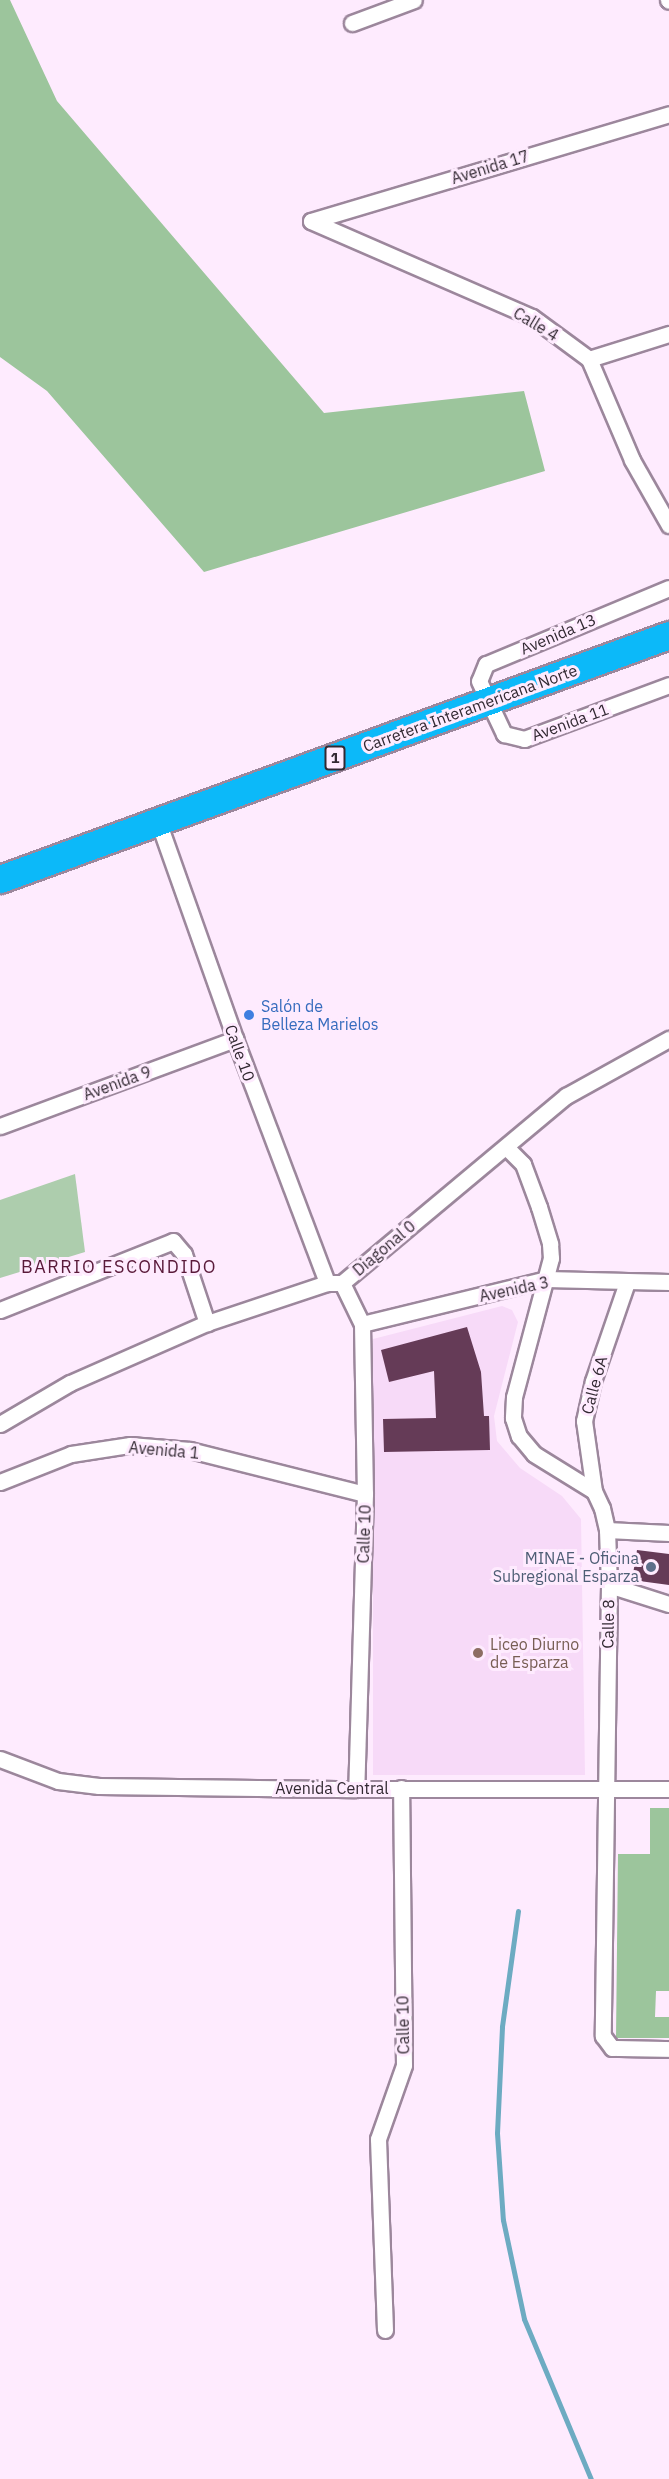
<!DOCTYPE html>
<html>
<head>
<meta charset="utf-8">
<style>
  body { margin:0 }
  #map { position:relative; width:669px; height:2479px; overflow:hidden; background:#feebfe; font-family:"IBM Plex Sans",sans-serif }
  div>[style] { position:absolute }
  .built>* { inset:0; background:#f7daf8 }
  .green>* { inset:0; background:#adcdad }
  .forest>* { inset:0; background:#9cc59c }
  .stream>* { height:5px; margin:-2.5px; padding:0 2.5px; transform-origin:2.5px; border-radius:2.5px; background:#6dabc2 }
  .building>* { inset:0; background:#653b57 }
  .roads { filter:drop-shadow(2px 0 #9c879c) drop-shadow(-2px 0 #9c879c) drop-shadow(0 2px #9c879c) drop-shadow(0 -2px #9c879c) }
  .street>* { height:15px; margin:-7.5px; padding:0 7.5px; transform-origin:7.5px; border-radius:7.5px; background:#fff }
  .highway>* { height:27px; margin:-13.5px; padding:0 13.5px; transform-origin:13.5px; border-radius:13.5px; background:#0cb9f9 }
  .dots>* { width:16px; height:16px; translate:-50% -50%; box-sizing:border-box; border:3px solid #feebfe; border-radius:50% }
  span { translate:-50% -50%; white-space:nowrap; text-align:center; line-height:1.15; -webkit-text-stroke:6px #feebfe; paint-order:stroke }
  .shield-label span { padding:2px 4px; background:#feebfe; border:2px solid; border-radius:4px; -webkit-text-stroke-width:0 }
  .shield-label { font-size:15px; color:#322932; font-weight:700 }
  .street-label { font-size:16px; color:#322932 }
  .shop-label { font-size:16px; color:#366cbe }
  .left { translate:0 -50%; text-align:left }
  .service-label { font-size:16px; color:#4e5e75 }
  .right { translate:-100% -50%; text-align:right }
  .education-label { font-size:16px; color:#785e54 }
  .neighbourhood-label { font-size:18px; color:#5a1a3a; letter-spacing:1.5px }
</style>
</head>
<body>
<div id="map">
  <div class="built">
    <i style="clip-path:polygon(502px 1306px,512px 1310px,518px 1322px,494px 1416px,497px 1441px,520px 1468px,562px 1496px,581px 1519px,585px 1775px,373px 1775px,373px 1339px)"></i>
  </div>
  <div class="green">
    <i style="clip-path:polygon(75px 1174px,85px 1252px,0 1278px,0 1200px)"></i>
  </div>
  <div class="forest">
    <i style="clip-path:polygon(0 0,10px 0,57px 101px,324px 413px,524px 391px,545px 471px,204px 572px,47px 391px,0 357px)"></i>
    <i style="clip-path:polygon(650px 1808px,669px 1808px,669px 1991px,656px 1991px,655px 2017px,669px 2017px,669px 2038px,616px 2038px,618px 1854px,650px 1854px)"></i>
  </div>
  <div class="stream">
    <i style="left:518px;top:1911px;width:117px;rotate:97.9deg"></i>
    <i style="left:502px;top:2027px;width:106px;rotate:92.7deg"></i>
    <i style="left:497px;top:2133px;width:87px;rotate:86.1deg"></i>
    <i style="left:503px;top:2220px;width:101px;rotate:78deg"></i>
    <i style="left:524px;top:2319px;width:173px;rotate:67.3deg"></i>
  </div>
  <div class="building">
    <i style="clip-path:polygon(467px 1327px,481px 1372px,484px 1416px,489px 1416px,490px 1450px,384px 1452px,383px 1419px,436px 1418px,434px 1371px,389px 1382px,381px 1350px)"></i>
    <i style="clip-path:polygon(637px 1550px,669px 1554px,669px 1585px,632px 1580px)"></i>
  </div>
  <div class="roads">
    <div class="street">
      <i style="left:668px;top:0;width:1px;rotate:45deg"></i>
      <i style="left:352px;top:23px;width:66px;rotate:-20.4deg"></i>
      <i style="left:311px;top:221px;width:241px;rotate:23.5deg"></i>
      <i style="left:532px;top:317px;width:71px;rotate:36.4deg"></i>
      <i style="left:589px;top:359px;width:110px;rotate:66.9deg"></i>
      <i style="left:632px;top:460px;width:75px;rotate:60.4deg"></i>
      <i style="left:311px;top:221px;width:374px;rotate:-16.6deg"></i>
      <i style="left:589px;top:359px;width:84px;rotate:-17.4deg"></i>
      <i style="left:669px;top:588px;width:198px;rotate:157.4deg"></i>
      <i style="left:486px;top:664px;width:18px;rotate:112deg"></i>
      <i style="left:479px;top:681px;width:59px;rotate:64.7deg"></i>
      <i style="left:504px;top:734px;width:21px;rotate:14deg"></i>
      <i style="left:524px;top:739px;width:155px;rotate:-20.4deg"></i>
      <i style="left:158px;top:821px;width:231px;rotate:70.5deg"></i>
      <i style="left:235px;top:1039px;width:261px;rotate:69.3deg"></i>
      <i style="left:0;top:1126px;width:251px;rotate:-20.3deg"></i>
      <i style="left:506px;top:1147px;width:24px;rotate:45deg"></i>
      <i style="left:523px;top:1164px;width:46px;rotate:69.6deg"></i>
      <i style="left:539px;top:1207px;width:39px;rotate:73deg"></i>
      <i style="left:550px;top:1244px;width:14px;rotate:86deg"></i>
      <i style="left:551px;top:1258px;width:144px;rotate:104.9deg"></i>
      <i style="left:514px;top:1397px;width:21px;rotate:93deg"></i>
      <i style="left:513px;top:1418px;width:19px;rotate:72deg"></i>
      <i style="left:519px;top:1436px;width:23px;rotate:50deg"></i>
      <i style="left:534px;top:1454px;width:70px;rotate:31.7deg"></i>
      <i style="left:594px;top:1491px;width:19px;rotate:65deg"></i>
      <i style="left:602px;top:1508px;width:23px;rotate:77deg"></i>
      <i style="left:607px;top:1530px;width:55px;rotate:87.9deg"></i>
      <i style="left:609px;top:1585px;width:451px;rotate:90.8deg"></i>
      <i style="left:603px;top:2036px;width:15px;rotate:53deg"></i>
      <i style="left:612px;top:2048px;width:57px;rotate:1deg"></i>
      <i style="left:342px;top:1283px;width:46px;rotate:64deg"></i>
      <i style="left:362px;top:1324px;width:170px;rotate:89deg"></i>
      <i style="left:365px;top:1494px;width:295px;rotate:91.7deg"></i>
      <i style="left:0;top:1310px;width:186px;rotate:-21.7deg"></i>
      <i style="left:173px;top:1241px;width:17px;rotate:50deg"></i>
      <i style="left:184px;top:1254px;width:73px;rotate:71.6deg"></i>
      <i style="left:362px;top:1324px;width:189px;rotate:-13.7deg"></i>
      <i style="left:546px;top:1279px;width:123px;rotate:1.4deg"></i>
      <i style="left:0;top:1424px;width:81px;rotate:-30.4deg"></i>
      <i style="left:70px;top:1383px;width:150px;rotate:-23.7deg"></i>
      <i style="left:207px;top:1323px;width:126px;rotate:-18.4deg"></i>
      <i style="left:327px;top:1283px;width:15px"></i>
      <i style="left:342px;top:1283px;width:292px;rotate:-39.9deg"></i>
      <i style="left:566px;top:1096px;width:118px;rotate:-29deg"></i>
      <i style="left:0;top:1482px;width:76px;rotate:-21.5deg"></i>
      <i style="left:71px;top:1454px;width:60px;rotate:-8.7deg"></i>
      <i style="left:130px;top:1445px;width:60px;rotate:4.8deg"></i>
      <i style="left:190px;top:1450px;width:180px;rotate:14.1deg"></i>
      <i style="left:594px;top:1491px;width:71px;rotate:-98.1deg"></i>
      <i style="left:584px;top:1421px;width:41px;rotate:-77.3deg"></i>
      <i style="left:593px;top:1381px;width:105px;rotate:-71deg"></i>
      <i style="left:607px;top:1530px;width:62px;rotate:2.8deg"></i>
      <i style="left:609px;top:1585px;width:63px;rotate:17.6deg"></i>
      <i style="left:0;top:1759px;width:62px;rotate:20.8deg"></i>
      <i style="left:58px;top:1781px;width:41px;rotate:7deg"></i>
      <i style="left:99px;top:1786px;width:257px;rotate:0.7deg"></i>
      <i style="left:356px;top:1789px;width:313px"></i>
      <i style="left:385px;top:2330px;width:191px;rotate:-92.1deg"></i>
      <i style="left:378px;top:2139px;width:78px;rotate:-70.6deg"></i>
      <i style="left:404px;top:2065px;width:277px;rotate:-90.6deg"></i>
    </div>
    <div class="highway">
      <i style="left:0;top:879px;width:712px;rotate:-20.04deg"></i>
    </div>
  </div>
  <div class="dots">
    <i style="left:249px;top:1015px;background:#3f7fe0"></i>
    <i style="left:651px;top:1567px;background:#5c6f8a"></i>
    <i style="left:478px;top:1653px;background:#8d6e63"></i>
  </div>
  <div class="shield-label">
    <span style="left:335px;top:758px">1</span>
  </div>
  <div class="street-label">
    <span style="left:490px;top:167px;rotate:-17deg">Avenida 17</span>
    <span style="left:536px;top:324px;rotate:31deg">Calle 4</span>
    <span style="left:558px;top:634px;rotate:-23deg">Avenida 13</span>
    <span style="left:470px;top:708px;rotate:-20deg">Carretera Interamericana Norte</span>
    <span style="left:570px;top:722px;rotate:-20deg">Avenida 11</span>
    <span style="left:240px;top:1053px;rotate:70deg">Calle 10</span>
    <span style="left:117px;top:1083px;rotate:-20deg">Avenida 9</span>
    <span style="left:384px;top:1248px;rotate:-40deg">Diagonal 0</span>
    <span style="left:514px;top:1289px;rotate:-12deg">Avenida 3</span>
    <span style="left:594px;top:1385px;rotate:-75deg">Calle 6A</span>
    <span style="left:164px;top:1450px;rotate:5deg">Avenida 1</span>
    <span style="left:364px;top:1534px;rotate:-88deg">Calle 10</span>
    <span style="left:608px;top:1624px;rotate:-89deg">Calle 8</span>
    <span style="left:332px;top:1788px">Avenida Central</span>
    <span style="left:403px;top:2025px;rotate:-91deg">Calle 10</span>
  </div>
  <div class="shop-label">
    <span class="left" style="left:261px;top:1015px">Salón de<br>Belleza Marielos</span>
  </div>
  <div class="service-label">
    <span class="right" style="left:639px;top:1567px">MINAE - Oficina<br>Subregional Esparza</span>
  </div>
  <div class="education-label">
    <span class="left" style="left:490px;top:1653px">Liceo Diurno<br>de Esparza</span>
  </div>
  <div class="neighbourhood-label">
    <span style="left:119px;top:1267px">BARRIO ESCONDIDO</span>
  </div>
</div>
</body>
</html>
